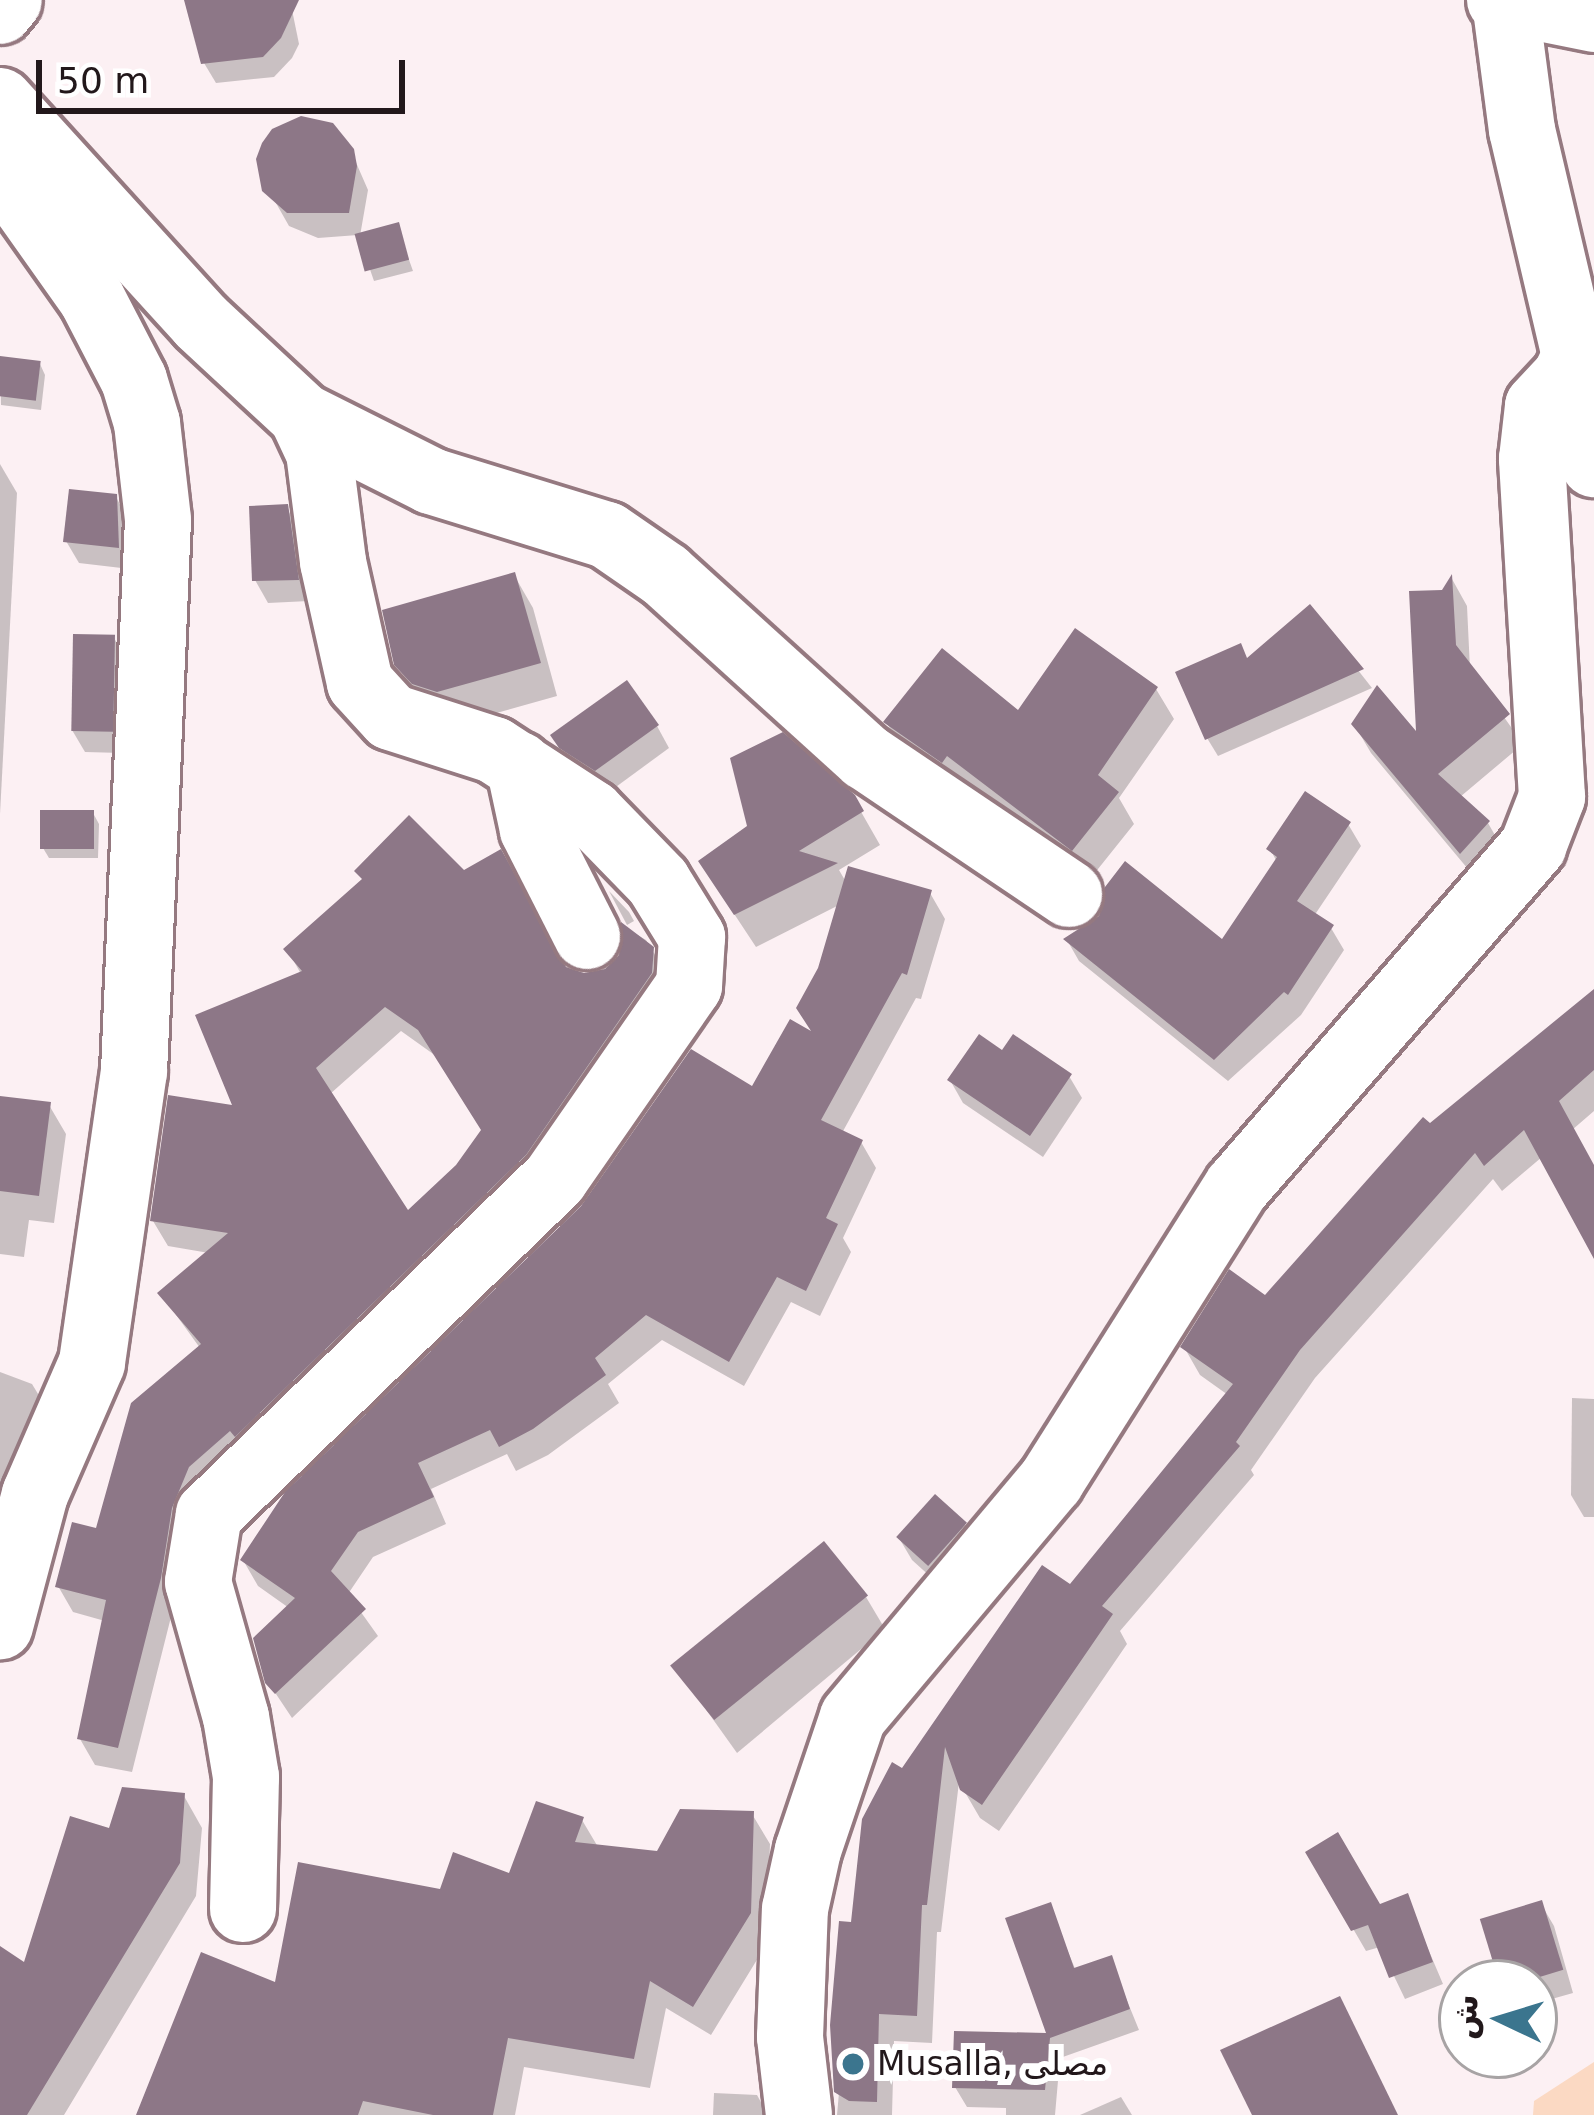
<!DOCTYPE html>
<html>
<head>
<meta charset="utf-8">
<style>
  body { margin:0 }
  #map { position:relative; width:1594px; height:2115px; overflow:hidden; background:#fcf0f3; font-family:"DejaVu Sans","Noto Naskh Arabic",sans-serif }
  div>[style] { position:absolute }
  .green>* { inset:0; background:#fbd9c3 }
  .shadow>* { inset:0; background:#0003 }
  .building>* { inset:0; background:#8d7787; transform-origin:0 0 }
  .roads { filter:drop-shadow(3px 0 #957980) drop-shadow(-3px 0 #957980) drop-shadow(0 3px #957980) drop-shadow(0 -3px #957980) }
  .minor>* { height:66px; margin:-33px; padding:0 33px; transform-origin:33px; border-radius:33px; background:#fff }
  .dots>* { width:33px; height:33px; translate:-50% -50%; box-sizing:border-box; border:6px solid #fff; border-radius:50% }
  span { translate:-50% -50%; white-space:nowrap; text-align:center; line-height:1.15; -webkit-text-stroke:12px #fff; paint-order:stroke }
  .poi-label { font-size:33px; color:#22181b }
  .left { translate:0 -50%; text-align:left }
  .north { position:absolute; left:1438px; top:1959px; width:120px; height:120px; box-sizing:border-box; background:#fff; border:3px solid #a7a3a4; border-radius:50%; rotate:274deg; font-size:33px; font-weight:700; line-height:48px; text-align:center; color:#22181b }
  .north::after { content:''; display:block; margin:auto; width:42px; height:54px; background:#3b758e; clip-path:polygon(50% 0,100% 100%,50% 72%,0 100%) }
  .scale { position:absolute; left:36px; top:60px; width:369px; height:54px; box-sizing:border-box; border:6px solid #22181b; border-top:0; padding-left:15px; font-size:36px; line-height:42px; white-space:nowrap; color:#22181b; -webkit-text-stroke:9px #fff; paint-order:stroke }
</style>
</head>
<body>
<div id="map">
  <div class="green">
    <i style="clip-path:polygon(1594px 2062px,1594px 2115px,1533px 2115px,1534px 2101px)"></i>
  </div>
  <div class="shadow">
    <i style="clip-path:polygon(194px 0,290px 0,299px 44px,292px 58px,274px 77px,216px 83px,204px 63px)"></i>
    <i style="clip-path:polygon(351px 151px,368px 190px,360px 236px,397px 226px,413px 271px,374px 281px,358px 235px,318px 238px,289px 226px,260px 175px)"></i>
    <i style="clip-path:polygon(0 359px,40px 364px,45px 375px,41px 410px,1px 405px)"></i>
    <i style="clip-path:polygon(0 464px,17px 493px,0 814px)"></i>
    <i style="clip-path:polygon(116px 497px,128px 520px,130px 569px,79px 563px,66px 541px)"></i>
    <i style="clip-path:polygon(286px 507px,299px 530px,309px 601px,268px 603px,255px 580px)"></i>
    <i style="clip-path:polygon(514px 575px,533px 608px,557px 696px,457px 724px,417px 699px,397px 664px)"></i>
    <i style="clip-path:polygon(1452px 579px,1467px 606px,1470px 669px,1523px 744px,1460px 797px,1488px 823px,1504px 851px,1478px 881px,1371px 753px,1354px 724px,1419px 740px,1443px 592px)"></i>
    <i style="clip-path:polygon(1310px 609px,1372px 688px,1218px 756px,1207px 738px,1248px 661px)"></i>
    <i style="clip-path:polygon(114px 638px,127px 660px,122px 753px,85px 752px,72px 730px)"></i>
    <i style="clip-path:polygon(1156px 689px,1174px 719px,1119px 798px,1134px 824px,1090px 879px,904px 752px,886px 722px,1018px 714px)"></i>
    <i style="clip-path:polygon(657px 726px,669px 748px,609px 792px,576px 770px,554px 736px)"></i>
    <i style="clip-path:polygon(852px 796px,880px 845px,839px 870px,846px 882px,930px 893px,945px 919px,921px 999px,916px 998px,842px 1133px,861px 1142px,876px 1168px,843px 1238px,851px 1252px,820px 1316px,791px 1302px,744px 1386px,662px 1340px,608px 1384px,619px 1403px,548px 1455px,516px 1471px,507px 1454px,431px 1489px,446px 1524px,373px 1557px,348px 1594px,378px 1636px,292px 1718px,268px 1682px,289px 1608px,258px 1586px,243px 1560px,816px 1037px,820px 970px,839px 905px,756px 947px,721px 894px)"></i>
    <i style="clip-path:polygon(93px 813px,99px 824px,98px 858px,49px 858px,43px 848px)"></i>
    <i style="clip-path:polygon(1348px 824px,1361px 846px,1314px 916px,1331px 928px,1344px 950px,1301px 1015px,1228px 1081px,1079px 961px,1067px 940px,1222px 944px,1277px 862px,1270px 849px)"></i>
    <i style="clip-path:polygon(609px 891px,629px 912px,634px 921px,627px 925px)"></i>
    <i style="clip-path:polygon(evenodd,624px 927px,646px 940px,667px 975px,665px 1000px,174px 1605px,132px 1772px,95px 1765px,80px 1739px,105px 1621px,73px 1612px,58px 1586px,98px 1531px,200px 1348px,161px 1294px,209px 1253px,168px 1246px,153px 1221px,237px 1109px,301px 974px,287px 949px,586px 976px,606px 971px,622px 957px,624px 927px,401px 1031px,436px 1056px,484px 1131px,458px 1167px,408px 1215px,330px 1094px,401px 1031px)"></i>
    <i style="clip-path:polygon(1594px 993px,1594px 1111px,1572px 1130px,1594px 1170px,1594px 1251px,1542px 1157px,1502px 1191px,1493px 1179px,1315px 1378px,1251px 1470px,1254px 1475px,1120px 1631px,1127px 1644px,999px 1831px,980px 1818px,959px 1782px,941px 1932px,937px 1932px,932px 2043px,894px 2041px,892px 2115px,837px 2115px,854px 1925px,903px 1772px,1071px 1588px,1228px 1395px,1200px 1375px,1184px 1347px,1265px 1299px,1429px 1127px)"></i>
    <i style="clip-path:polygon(1003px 1054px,1069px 1076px,1082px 1098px,1043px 1157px,963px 1103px,950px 1080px)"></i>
    <i style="clip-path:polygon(0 1099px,49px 1105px,66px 1134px,54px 1223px,29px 1220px,24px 1257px,0 1254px)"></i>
    <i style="clip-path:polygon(0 1372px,32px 1384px,49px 1412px,0 1505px)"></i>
    <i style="clip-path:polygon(1572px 1398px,1594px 1399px,1594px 1517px,1584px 1517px,1571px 1495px)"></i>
    <i style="clip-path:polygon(965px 1525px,977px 1547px,943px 1588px,912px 1560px,899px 1538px)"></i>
    <i style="clip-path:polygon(866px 1597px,885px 1629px,737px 1753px,677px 1669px)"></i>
    <i style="clip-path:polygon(184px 1796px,202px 1828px,196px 1896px,64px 2115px,0 2115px,0 1950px,25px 1967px,110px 1831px)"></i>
    <i style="clip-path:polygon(752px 1814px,770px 1844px,766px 1945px,711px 2035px,666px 2008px,650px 2088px,524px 2067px,515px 2115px,139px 2115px,277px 1986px,442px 1893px,511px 1877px,582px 1820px,598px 1847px,658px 1854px)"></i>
    <i style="clip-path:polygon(1309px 1853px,1379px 1907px,1406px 1897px,1443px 1984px,1405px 1999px,1380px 1947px,1366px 1951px)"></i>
    <i style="clip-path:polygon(1541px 1904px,1554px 1926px,1573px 1993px,1534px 2004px,1534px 1983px,1502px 1983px,1483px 1920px)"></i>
    <i style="clip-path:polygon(1049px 1906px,1076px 1971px,1110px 1959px,1139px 2030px,1060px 2058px,1055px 2115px,1006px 2115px,1006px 2108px,967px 2107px,955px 2087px,1050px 2036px)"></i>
    <i style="clip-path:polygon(714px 2093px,757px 2095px,768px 2115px,713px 2115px)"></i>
    <i style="clip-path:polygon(1121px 2097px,1132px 2115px,1080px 2115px)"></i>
  </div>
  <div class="building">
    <i style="clip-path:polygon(184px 0,299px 0,281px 38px,263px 57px,201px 64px)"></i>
    <i style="clip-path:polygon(301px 116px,333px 123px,354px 149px,357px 166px,349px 213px,287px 213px,262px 191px,256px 159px,262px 143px,272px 129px)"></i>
    <i style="left:399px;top:222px;width:39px;height:46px;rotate:75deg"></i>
    <i style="left:0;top:356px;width:41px;height:40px;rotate:7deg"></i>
    <i style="clip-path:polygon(69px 489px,117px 494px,119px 548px,63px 542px)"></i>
    <i style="clip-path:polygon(288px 504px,299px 580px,252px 581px,249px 506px)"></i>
    <i style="clip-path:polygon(515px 572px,541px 663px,437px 692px,412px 684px,394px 665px,382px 610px)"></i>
    <i style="clip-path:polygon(1452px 574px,1456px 645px,1510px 714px,1438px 774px,1490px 821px,1460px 854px,1351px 724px,1377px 685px,1416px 731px,1409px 591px,1442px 590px)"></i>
    <i style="clip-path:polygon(1310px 604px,1364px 669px,1205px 740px,1175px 672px,1241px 643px,1247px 658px)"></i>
    <i style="clip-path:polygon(1075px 628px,1158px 687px,1098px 775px,1119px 792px,1072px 851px,947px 756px,942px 763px,883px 722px,942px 648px,1018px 710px)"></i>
    <i style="left:73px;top:634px;width:42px;height:97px;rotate:1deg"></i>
    <i style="clip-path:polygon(627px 680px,659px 725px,595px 771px,559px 748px,550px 735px)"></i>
    <i style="clip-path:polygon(783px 732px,855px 795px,864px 811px,799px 851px,838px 863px,734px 915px,698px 861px,747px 826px,730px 758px)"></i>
    <i style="clip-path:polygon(1305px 791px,1351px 822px,1297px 901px,1334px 925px,1288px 995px,1284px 992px,1214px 1060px,1063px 939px,1099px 916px,1105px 887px,1125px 861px,1222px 939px,1277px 857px,1266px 849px)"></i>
    <i style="left:40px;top:810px;width:54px;height:39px"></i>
    <i style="clip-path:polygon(evenodd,409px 815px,464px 870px,501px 849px,566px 967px,584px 973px,605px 969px,619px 955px,621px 922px,654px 947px,652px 973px,526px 1155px,235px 1437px,230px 1431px,189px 1467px,172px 1508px,161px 1578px,118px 1748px,77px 1739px,106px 1600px,55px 1587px,72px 1522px,96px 1528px,131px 1403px,201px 1344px,157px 1293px,228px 1233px,150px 1221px,168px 1095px,232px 1105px,195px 1015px,302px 971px,283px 949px,362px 879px,354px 871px,409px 815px,385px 1007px,418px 1030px,481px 1130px,456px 1165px,408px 1210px,316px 1068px,385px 1007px)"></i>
    <i style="clip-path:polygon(848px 866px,932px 890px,907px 975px,902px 973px,821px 1120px,863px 1140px,826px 1218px,838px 1224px,806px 1291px,777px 1277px,729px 1362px,646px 1315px,595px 1358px,606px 1375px,533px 1429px,499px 1447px,490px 1430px,418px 1463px,434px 1497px,358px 1532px,331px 1571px,366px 1609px,275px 1694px,265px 1683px,253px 1638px,295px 1598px,240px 1560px,285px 1492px,581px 1206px,691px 1049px,752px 1086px,790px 1019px,811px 1031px,796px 1008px,818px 968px)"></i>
    <i style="clip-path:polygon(1594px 989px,1594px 1070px,1559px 1101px,1594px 1165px,1594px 1259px,1524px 1130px,1484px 1166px,1475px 1153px,1300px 1350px,1236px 1442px,1240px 1446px,1102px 1606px,1113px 1614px,982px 1805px,960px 1790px,945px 1747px,927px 1905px,922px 1905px,917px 2016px,879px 2014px,877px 2102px,849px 2101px,834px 2092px,830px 2025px,839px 1921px,851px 1922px,862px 1819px,892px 1762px,902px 1768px,1042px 1565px,1070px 1584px,1233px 1384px,1180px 1347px,1229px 1269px,1265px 1295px,1423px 1117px,1430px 1123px)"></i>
    <i style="clip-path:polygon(979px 1034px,1002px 1050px,1013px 1034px,1072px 1074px,1030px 1136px,947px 1080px)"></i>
    <i style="clip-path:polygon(0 1096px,51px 1102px,39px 1196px,0 1191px)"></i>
    <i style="left:935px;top:1494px;width:43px;height:58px;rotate:42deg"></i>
    <i style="left:824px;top:1541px;width:70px;height:198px;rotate:51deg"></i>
    <i style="clip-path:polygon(122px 1787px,185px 1793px,180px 1863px,27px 2115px,0 2115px,0 1946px,24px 1962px,70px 1816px,109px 1828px)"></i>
    <i style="clip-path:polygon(536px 1801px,584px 1817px,575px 1842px,657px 1851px,680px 1809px,754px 1811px,751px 1913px,693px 2007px,650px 1981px,634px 2059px,508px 2038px,493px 2115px,433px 2115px,363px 2101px,358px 2115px,136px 2115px,201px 1952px,275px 1982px,298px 1862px,440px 1889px,453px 1852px,509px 1873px)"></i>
    <i style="clip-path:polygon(1338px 1832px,1380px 1904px,1408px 1893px,1433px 1962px,1389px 1978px,1368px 1925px,1351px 1931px,1305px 1852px)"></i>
    <i style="left:1542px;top:1900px;width:73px;height:65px;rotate:73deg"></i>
    <i style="clip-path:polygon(1051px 1902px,1074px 1968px,1112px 1955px,1130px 2009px,1050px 2038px,1045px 2090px,952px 2088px,954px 2031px,1046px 2033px,1005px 1918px)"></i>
    <i style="clip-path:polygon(1340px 1996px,1398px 2115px,1252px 2115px,1220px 2050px)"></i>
  </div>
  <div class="roads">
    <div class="minor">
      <i style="left:1500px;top:0;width:5px;rotate:11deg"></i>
      <i style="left:1505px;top:1px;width:130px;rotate:82.5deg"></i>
      <i style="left:1522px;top:130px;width:232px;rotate:76.8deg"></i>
      <i style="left:1575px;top:356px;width:23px;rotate:115deg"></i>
      <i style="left:1565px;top:377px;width:92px;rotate:71.6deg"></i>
      <i style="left:1505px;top:1px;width:91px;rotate:11.4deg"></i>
      <i style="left:0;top:11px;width:14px;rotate:-51deg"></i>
      <i style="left:0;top:101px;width:299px;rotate:47.7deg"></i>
      <i style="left:201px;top:322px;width:138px;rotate:42.9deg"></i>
      <i style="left:302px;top:416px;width:40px;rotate:65deg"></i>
      <i style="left:319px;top:452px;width:111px;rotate:82.7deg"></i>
      <i style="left:333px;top:562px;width:124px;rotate:77.4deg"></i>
      <i style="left:360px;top:683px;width:46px;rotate:47.6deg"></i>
      <i style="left:391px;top:717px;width:108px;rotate:17.8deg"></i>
      <i style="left:494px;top:750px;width:116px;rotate:33deg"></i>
      <i style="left:591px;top:813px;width:96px;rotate:45.8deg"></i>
      <i style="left:658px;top:882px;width:65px;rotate:58.3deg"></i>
      <i style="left:692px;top:937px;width:49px;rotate:93.5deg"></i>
      <i style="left:689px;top:986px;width:235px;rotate:124.8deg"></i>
      <i style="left:555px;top:1179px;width:482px;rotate:135.9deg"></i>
      <i style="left:209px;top:1514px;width:69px;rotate:99.2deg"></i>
      <i style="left:198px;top:1582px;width:140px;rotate:74.3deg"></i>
      <i style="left:236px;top:1717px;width:61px;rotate:80.5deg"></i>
      <i style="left:246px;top:1777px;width:132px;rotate:91.3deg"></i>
      <i style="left:0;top:169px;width:159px;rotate:54.7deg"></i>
      <i style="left:92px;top:299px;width:91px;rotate:62.6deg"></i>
      <i style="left:134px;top:380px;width:45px;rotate:73.2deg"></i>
      <i style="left:147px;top:423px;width:98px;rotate:83.5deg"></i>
      <i style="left:158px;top:520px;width:552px;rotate:92.49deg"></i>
      <i style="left:134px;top:1071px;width:295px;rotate:98.2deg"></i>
      <i style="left:92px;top:1363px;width:143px;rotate:113.5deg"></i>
      <i style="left:35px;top:1494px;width:137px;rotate:104.9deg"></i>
      <i style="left:302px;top:416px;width:144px;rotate:26.7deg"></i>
      <i style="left:431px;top:481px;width:184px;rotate:17.1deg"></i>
      <i style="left:607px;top:535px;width:70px;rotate:34.6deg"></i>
      <i style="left:665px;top:575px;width:271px;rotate:42.2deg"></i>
      <i style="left:866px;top:757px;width:245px;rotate:34deg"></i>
      <i style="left:519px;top:765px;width:66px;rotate:77.8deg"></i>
      <i style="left:533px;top:830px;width:119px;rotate:63deg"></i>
      <i style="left:799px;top:2115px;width:79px;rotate:-96.6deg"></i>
      <i style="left:790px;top:2037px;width:128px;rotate:-87.8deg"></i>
      <i style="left:795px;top:1909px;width:60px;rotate:-77.6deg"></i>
      <i style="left:808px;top:1850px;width:140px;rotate:-71.3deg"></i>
      <i style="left:853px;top:1717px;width:308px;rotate:-50deg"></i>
      <i style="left:1051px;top:1481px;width:348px;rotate:-57.7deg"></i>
      <i style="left:1237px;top:1187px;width:452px;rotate:-49deg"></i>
      <i style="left:1533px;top:846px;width:53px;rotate:-68.8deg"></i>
      <i style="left:1552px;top:797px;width:339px;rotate:-93.4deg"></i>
      <i style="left:1532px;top:459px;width:53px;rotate:-83.5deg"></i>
      <i style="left:1538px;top:406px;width:40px;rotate:-47deg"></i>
    </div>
  </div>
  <div class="dots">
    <i style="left:853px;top:2064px;background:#3b758e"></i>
  </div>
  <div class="poi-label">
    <span class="left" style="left:877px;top:2064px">Musalla, مصلى</span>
  </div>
  <div class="north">ش</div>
  <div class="scale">50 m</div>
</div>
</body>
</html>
